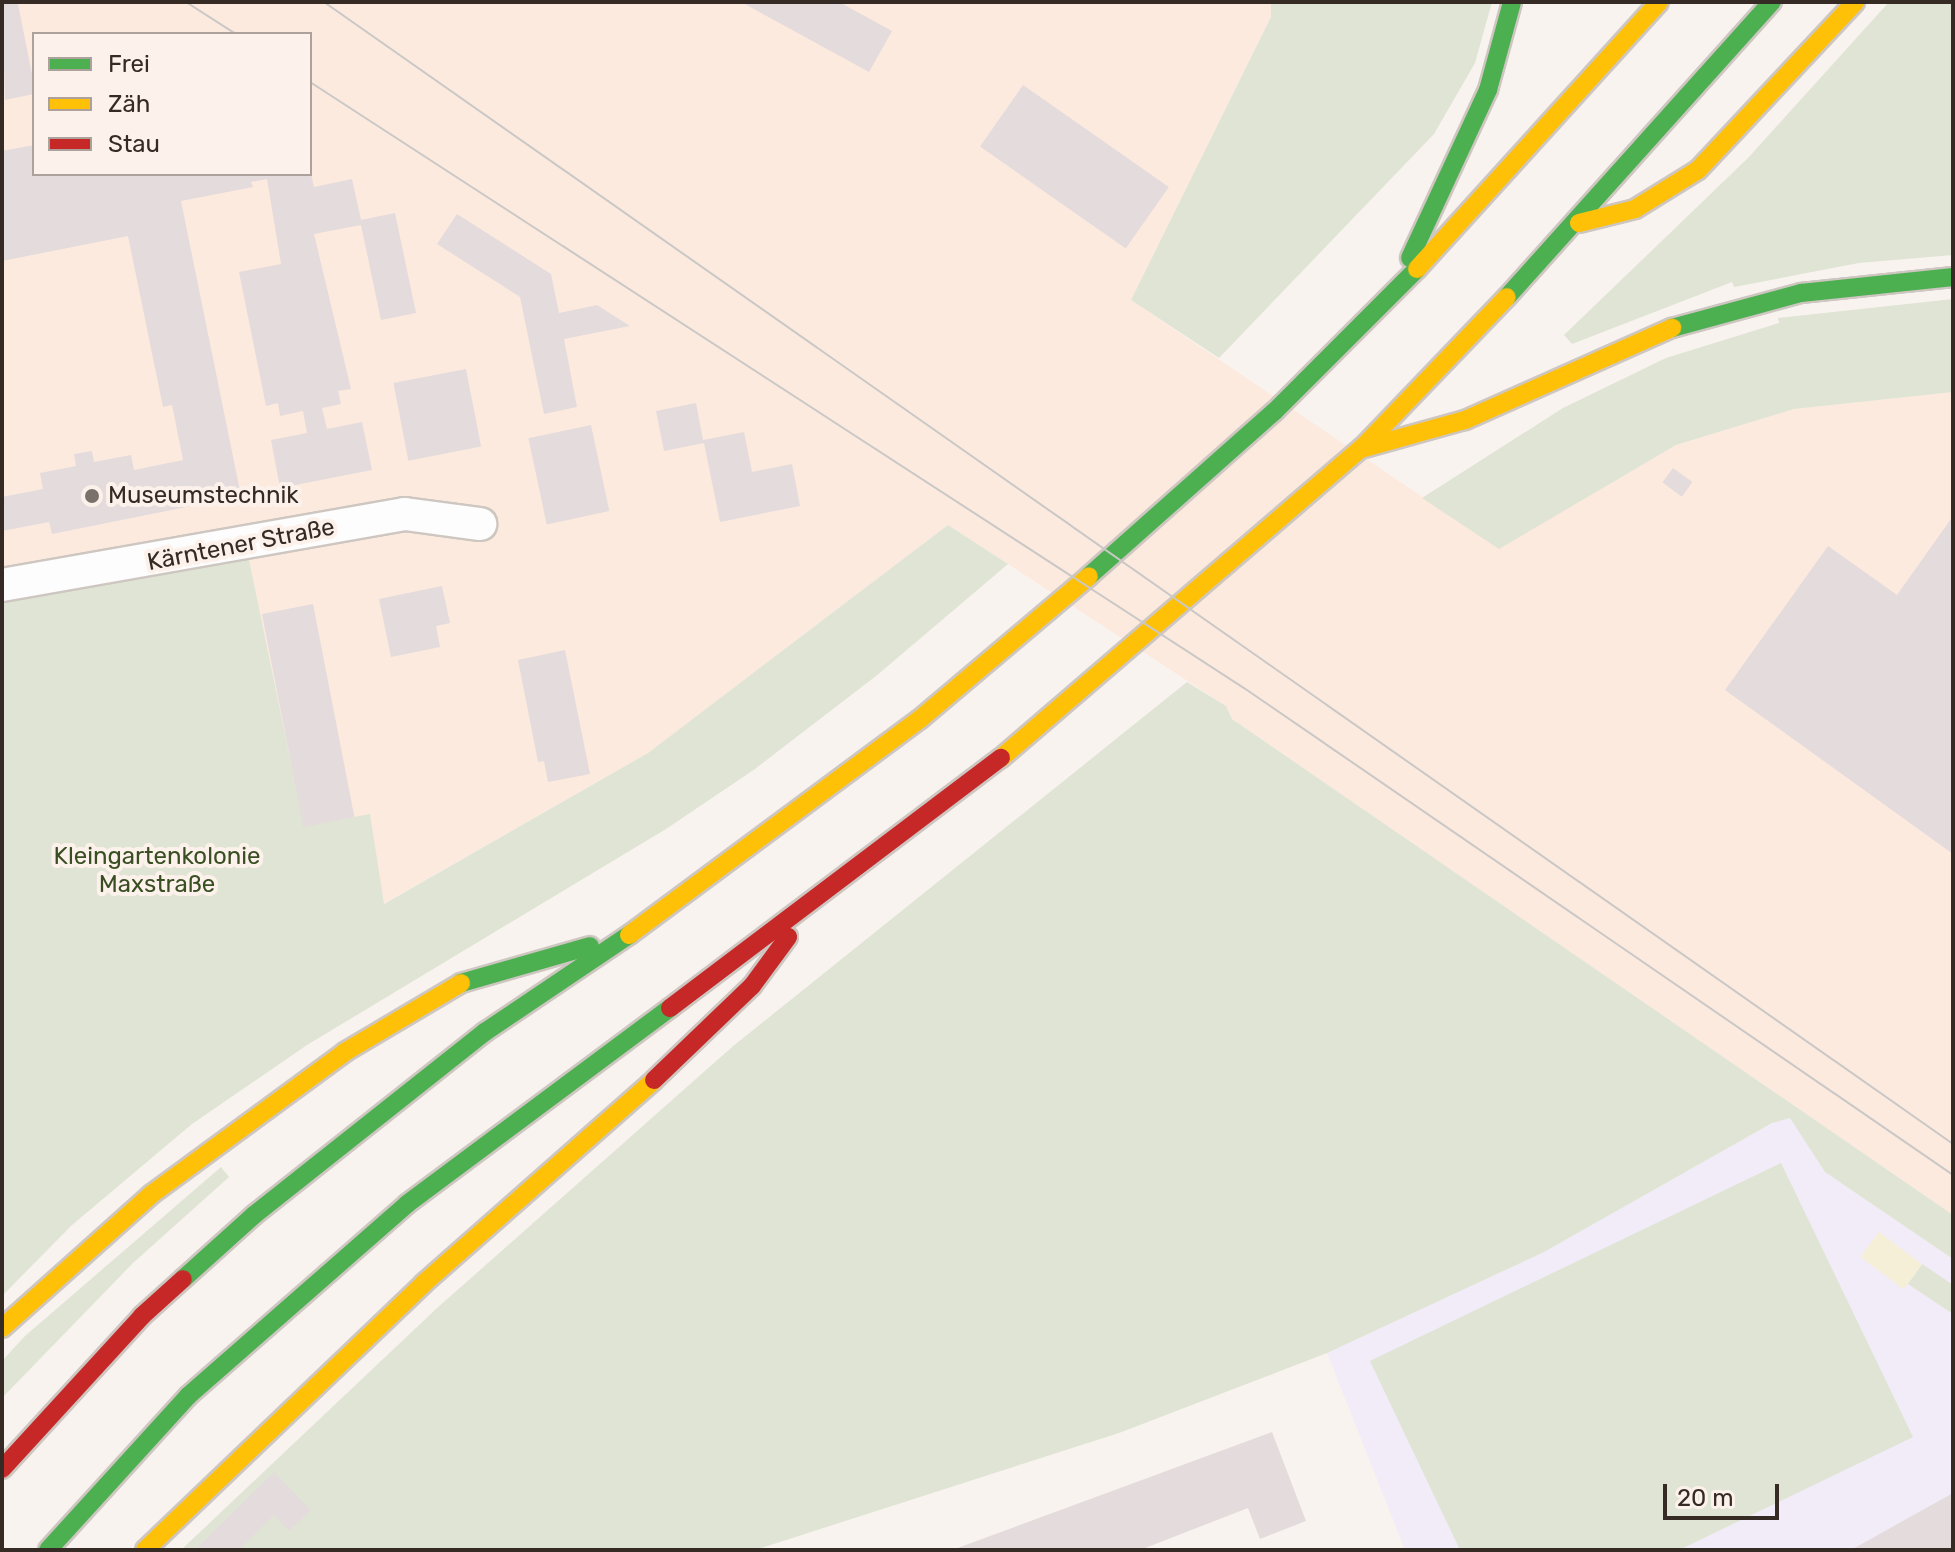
<!DOCTYPE html>
<html>
<head>
<meta charset="utf-8">
<style>
  body { margin:0 }
  #map { position:relative; width:1955px; height:1552px; overflow:hidden; background:#f9f3ef; font-family:Rubik,sans-serif }
  div>[style] { position:absolute }
  .built>* { inset:0; background:#fceade }
  .education>* { inset:0; background:#f1ecf7 }
  .green>* { inset:0; background:#dfe4d4 }
  .sand>* { inset:0; background:#f6efd8; transform-origin:0 0 }
  .building>* { inset:0; background:#e4dbdc; transform-origin:0 0 }
  .roads { filter:drop-shadow(2px 0 #cec6c1) drop-shadow(-2px 0 #cec6c1) drop-shadow(0 2px #cec6c1) drop-shadow(0 -2px #cec6c1) }
  .street>* { height:32px; margin:-16px; padding:0 16px; transform-origin:16px; border-radius:16px; background:#fefdfd }
  .fast>* { height:18px; margin:-9px; padding:0 9px; transform-origin:9px; border-radius:9px; background:#4caf50 }
  .slow>* { height:18px; margin:-9px; padding:0 9px; transform-origin:9px; border-radius:9px; background:#ffc107 }
  .jam>* { height:18px; margin:-9px; padding:0 9px; transform-origin:9px; border-radius:9px; background:#c62828 }
  .tram>* { height:2px; margin:-1px; padding:0 1px; transform-origin:1px; border-radius:1px; background:#cac8c7 }
  .dots>* { width:22px; height:22px; translate:-50% -50%; box-sizing:border-box; border:4px solid #fdf2eb; border-radius:50% }
  span { translate:-50% -50%; white-space:nowrap; text-align:center; line-height:1.15; -webkit-text-stroke:8px #fdf2eb; paint-order:stroke }
  .poi-label { font-size:24px; color:#362b24 }
  .left { translate:0 -50%; text-align:left }
  .street-label { font-size:24px; color:#362b24 }
  .park-label { font-size:24px; color:#394f23 }
  .frame { position:absolute; inset:0; border:4px solid #362b24; pointer-events:none }
  .legend { position:absolute; left:32px; top:32px; width:280px; height:144px; box-sizing:border-box; background:#fdf2eb; border:2px solid #ada29b; margin:0; padding:10px 14px; list-style:none; font-size:24px; color:#362b24 }
  .legend li { display:flex; align-items:center; gap:16px; height:40px }
  .legend b { width:40px; border:2px solid #ada29b }
  .scale { position:absolute; left:1663px; top:1484px; width:116px; height:36px; box-sizing:border-box; border:4px solid #362b24; border-top:0; padding-left:10px; font-size:24px; line-height:28px; white-space:nowrap; color:#362b24; -webkit-text-stroke:6px #fdf2eb; paint-order:stroke }
</style>
</head>
<body>
<div id="map">
  <div class="built">
    <i style="clip-path:polygon(evenodd,2px 2px,1271px 2px,1271px 17px,1131px 300px,1498px 548px,1676px 445px,1794px 409px,1953px 392px,1953px 1215px,1232px 719px,1226px 706px,948px 525px,648px 753px,383px 904px,370px 814px,304px 827px,246px 545px,2px 585px,2px 2px,34px 34px,310px 34px,310px 174px,34px 174px,34px 34px)"></i>
  </div>
  <div class="education">
    <i style="clip-path:polygon(1791px 1117px,1825px 1172px,1953px 1259px,1953px 1550px,1405px 1550px,1327px 1353px,1544px 1252px,1772px 1123px)"></i>
  </div>
  <div class="green">
    <i style="clip-path:polygon(1271px 2px,1492px 2px,1475px 63px,1434px 134px,1219px 358px,1131px 300px,1271px 17px)"></i>
    <i style="clip-path:polygon(1889px 2px,1953px 2px,1953px 255px,1859px 263px,1734px 287px,1732px 282px,1572px 344px,1564px 335px,1748px 158px)"></i>
    <i style="clip-path:polygon(1953px 299px,1953px 392px,1794px 409px,1676px 445px,1499px 549px,1422px 498px,1563px 408px,1666px 358px,1779px 323px,1778px 318px)"></i>
    <i style="clip-path:polygon(948px 525px,1008px 564px,876px 676px,755px 769px,666px 829px,307px 1045px,192px 1124px,72px 1225px,2px 1296px,2px 585px,246px 545px,304px 826px,370px 814px,384px 904px,648px 753px)"></i>
    <i style="clip-path:polygon(1187px 682px,1226px 706px,1232px 719px,1953px 1215px,1953px 1259px,1825px 1172px,1790px 1118px,1772px 1123px,1544px 1252px,1327px 1353px,1119px 1433px,755px 1550px,181px 1550px,436px 1309px,732px 1047px)"></i>
    <i style="clip-path:polygon(1781px 1163px,1913px 1437px,1679px 1550px,1460px 1550px,1370px 1361px)"></i>
    <i style="clip-path:polygon(221px 1167px,229px 1177px,133px 1263px,2px 1398px,2px 1361px,25px 1336px)"></i>
    <i style="clip-path:polygon(1922px 1264px,1953px 1285px,1953px 1314px,1908px 1284px)"></i>
  </div>
  <div class="sand">
    <i style="left:1879px;top:1232px;width:54px;height:31px;rotate:37deg"></i>
  </div>
  <div class="building">
    <i style="clip-path:polygon(2px 2px,18px 4px,34px 84px,34px 94px,5px 100px)"></i>
    <i style="clip-path:polygon(741px 2px,839px 2px,892px 31px,869px 72px)"></i>
    <i style="left:1023px;top:85px;width:178px;height:75px;rotate:35deg"></i>
    <i style="clip-path:polygon(34px 145px,34px 174px,311px 174px,314px 187px,352px 179px,361px 220px,395px 213px,416px 313px,381px 320px,361px 225px,314px 234px,351px 389px,338px 391px,341px 404px,322px 408px,327px 429px,362px 422px,372px 470px,280px 488px,271px 440px,307px 433px,303px 411px,280px 416px,278px 403px,266px 406px,239px 272px,281px 264px,267px 179px,251px 182px,253px 187px,181px 201px,241px 496px,52px 534px,49px 522px,2px 531px,2px 497px,43px 489px,40px 473px,76px 466px,74px 454px,92px 451px,94px 462px,131px 455px,134px 470px,183px 460px,172px 405px,163px 407px,128px 236px,2px 261px,2px 151px)"></i>
    <i style="clip-path:polygon(457px 214px,551px 274px,559px 313px,597px 305px,630px 326px,564px 339px,577px 407px,544px 414px,520px 297px,437px 244px)"></i>
    <i style="left:466px;top:369px;width:79px;height:74px;rotate:79deg"></i>
    <i style="clip-path:polygon(696px 403px,703px 440px,744px 432px,752px 472px,792px 464px,800px 506px,720px 522px,704px 443px,664px 451px,656px 411px)"></i>
    <i style="left:591px;top:425px;width:88px;height:64px;rotate:78deg"></i>
    <i style="left:1673px;top:468px;width:24px;height:18px;rotate:36deg"></i>
    <i style="clip-path:polygon(1953px 516px,1953px 854px,1725px 690px,1828px 546px,1897px 595px)"></i>
    <i style="clip-path:polygon(442px 586px,450px 623px,436px 626px,440px 647px,391px 657px,379px 599px)"></i>
    <i style="left:313px;top:604px;width:217px;height:52px;rotate:79deg"></i>
    <i style="clip-path:polygon(565px 650px,590px 774px,548px 782px,544px 761px,538px 762px,518px 660px)"></i>
    <i style="clip-path:polygon(1272px 1432px,1306px 1521px,1260px 1539px,1248px 1508px,1140px 1550px,952px 1550px)"></i>
    <i style="clip-path:polygon(274px 1472px,311px 1510px,289px 1531px,274px 1515px,239px 1550px,195px 1550px)"></i>
    <i style="clip-path:polygon(1953px 1493px,1953px 1550px,1851px 1550px)"></i>
  </div>
  <div class="roads">
    <div class="street">
      <i style="left:2px;top:585px;width:409px;rotate:-10deg"></i>
      <i style="left:405px;top:514px;width:76px;rotate:7.6deg"></i>
    </div>
    <div class="fast">
      <i style="left:1410px;top:258px;width:185px;rotate:-65.1deg"></i>
      <i style="left:1488px;top:90px;width:91px;rotate:-74.7deg"></i>
      <i style="left:1507px;top:297px;width:397px;rotate:-48.1deg"></i>
      <i style="left:1672px;top:328px;width:134px;rotate:-15.2deg"></i>
      <i style="left:1801px;top:293px;width:153px;rotate:-6deg"></i>
      <i style="left:1089px;top:576px;width:247px;rotate:-41.6deg"></i>
      <i style="left:1274px;top:412px;width:202px;rotate:-45deg"></i>
      <i style="left:461px;top:983px;width:134px;rotate:-16deg"></i>
      <i style="left:183px;top:1279px;width:96px;rotate:-42deg"></i>
      <i style="left:254px;top:1215px;width:295px;rotate:-38.4deg"></i>
      <i style="left:485px;top:1032px;width:174px;rotate:-34deg"></i>
      <i style="left:48px;top:1550px;width:208px;rotate:-47.7deg"></i>
      <i style="left:188px;top:1396px;width:291px;rotate:-41.2deg"></i>
      <i style="left:407px;top:1204px;width:328px;rotate:-36.7deg"></i>
    </div>
    <div class="slow">
      <i style="left:1579px;top:223px;width:58px;rotate:-14deg"></i>
      <i style="left:1635px;top:209px;width:74px;rotate:-31.8deg"></i>
      <i style="left:1698px;top:170px;width:230px;rotate:-46.9deg"></i>
      <i style="left:1417px;top:269px;width:360px;rotate:-47.8deg"></i>
      <i style="left:1364px;top:448px;width:105px;rotate:-15.5deg"></i>
      <i style="left:1465px;top:420px;width:227px;rotate:-24deg"></i>
      <i style="left:1001px;top:758px;width:476px;rotate:-40.7deg"></i>
      <i style="left:1362px;top:448px;width:209px;rotate:-46.2deg"></i>
      <i style="left:629px;top:935px;width:362px;rotate:-36.6deg"></i>
      <i style="left:920px;top:719px;width:221px;rotate:-40.2deg"></i>
      <i style="left:2px;top:1328px;width:201px;rotate:-41.8deg"></i>
      <i style="left:152px;top:1194px;width:240px;rotate:-36.3deg"></i>
      <i style="left:345px;top:1052px;width:135px;rotate:-30.7deg"></i>
      <i style="left:145px;top:1550px;width:385px;rotate:-43.7deg"></i>
      <i style="left:423px;top:1284px;width:308px;rotate:-41.4deg"></i>
    </div>
    <div class="jam">
      <i style="left:670px;top:1008px;width:415px;rotate:-37.1deg"></i>
      <i style="left:654px;top:1080px;width:136px;rotate:-43.8deg"></i>
      <i style="left:752px;top:986px;width:61px;rotate:-53.7deg"></i>
      <i style="left:2px;top:1469px;width:207px;rotate:-47.5deg"></i>
      <i style="left:142px;top:1316px;width:55px;rotate:-42.1deg"></i>
    </div>
  </div>
  <div class="tram">
    <i style="left:186px;top:2px;width:59px;rotate:32.6deg"></i>
    <i style="left:324px;top:2px;width:1989px;rotate:35.03deg"></i>
    <i style="left:310px;top:82px;width:1113px;rotate:32.98deg"></i>
    <i style="left:1244px;top:688px;width:860px;rotate:34.48deg"></i>
  </div>
  <div class="dots">
    <i style="left:92px;top:496px;background:#7a716b"></i>
  </div>
  <div class="poi-label">
    <span class="left" style="left:108px;top:496px">Museumstechnik</span>
  </div>
  <div class="street-label">
    <span style="left:241px;top:545px;rotate:-11deg">Kärntener Straße</span>
  </div>
  <div class="park-label">
    <span style="left:157px;top:871px">Kleingartenkolonie<br>Maxstraße</span>
  </div>
  <div class="frame"></div>
  <ul class="legend">
  <li><b style="height:10px;background:#4caf50"></b>Frei</li>
  <li><b style="height:10px;background:#ffc107"></b>Zäh</li>
  <li><b style="height:10px;background:#c62828"></b>Stau</li>
  </ul>
  <div class="scale">20 m</div>
</div>
</body>
</html>
